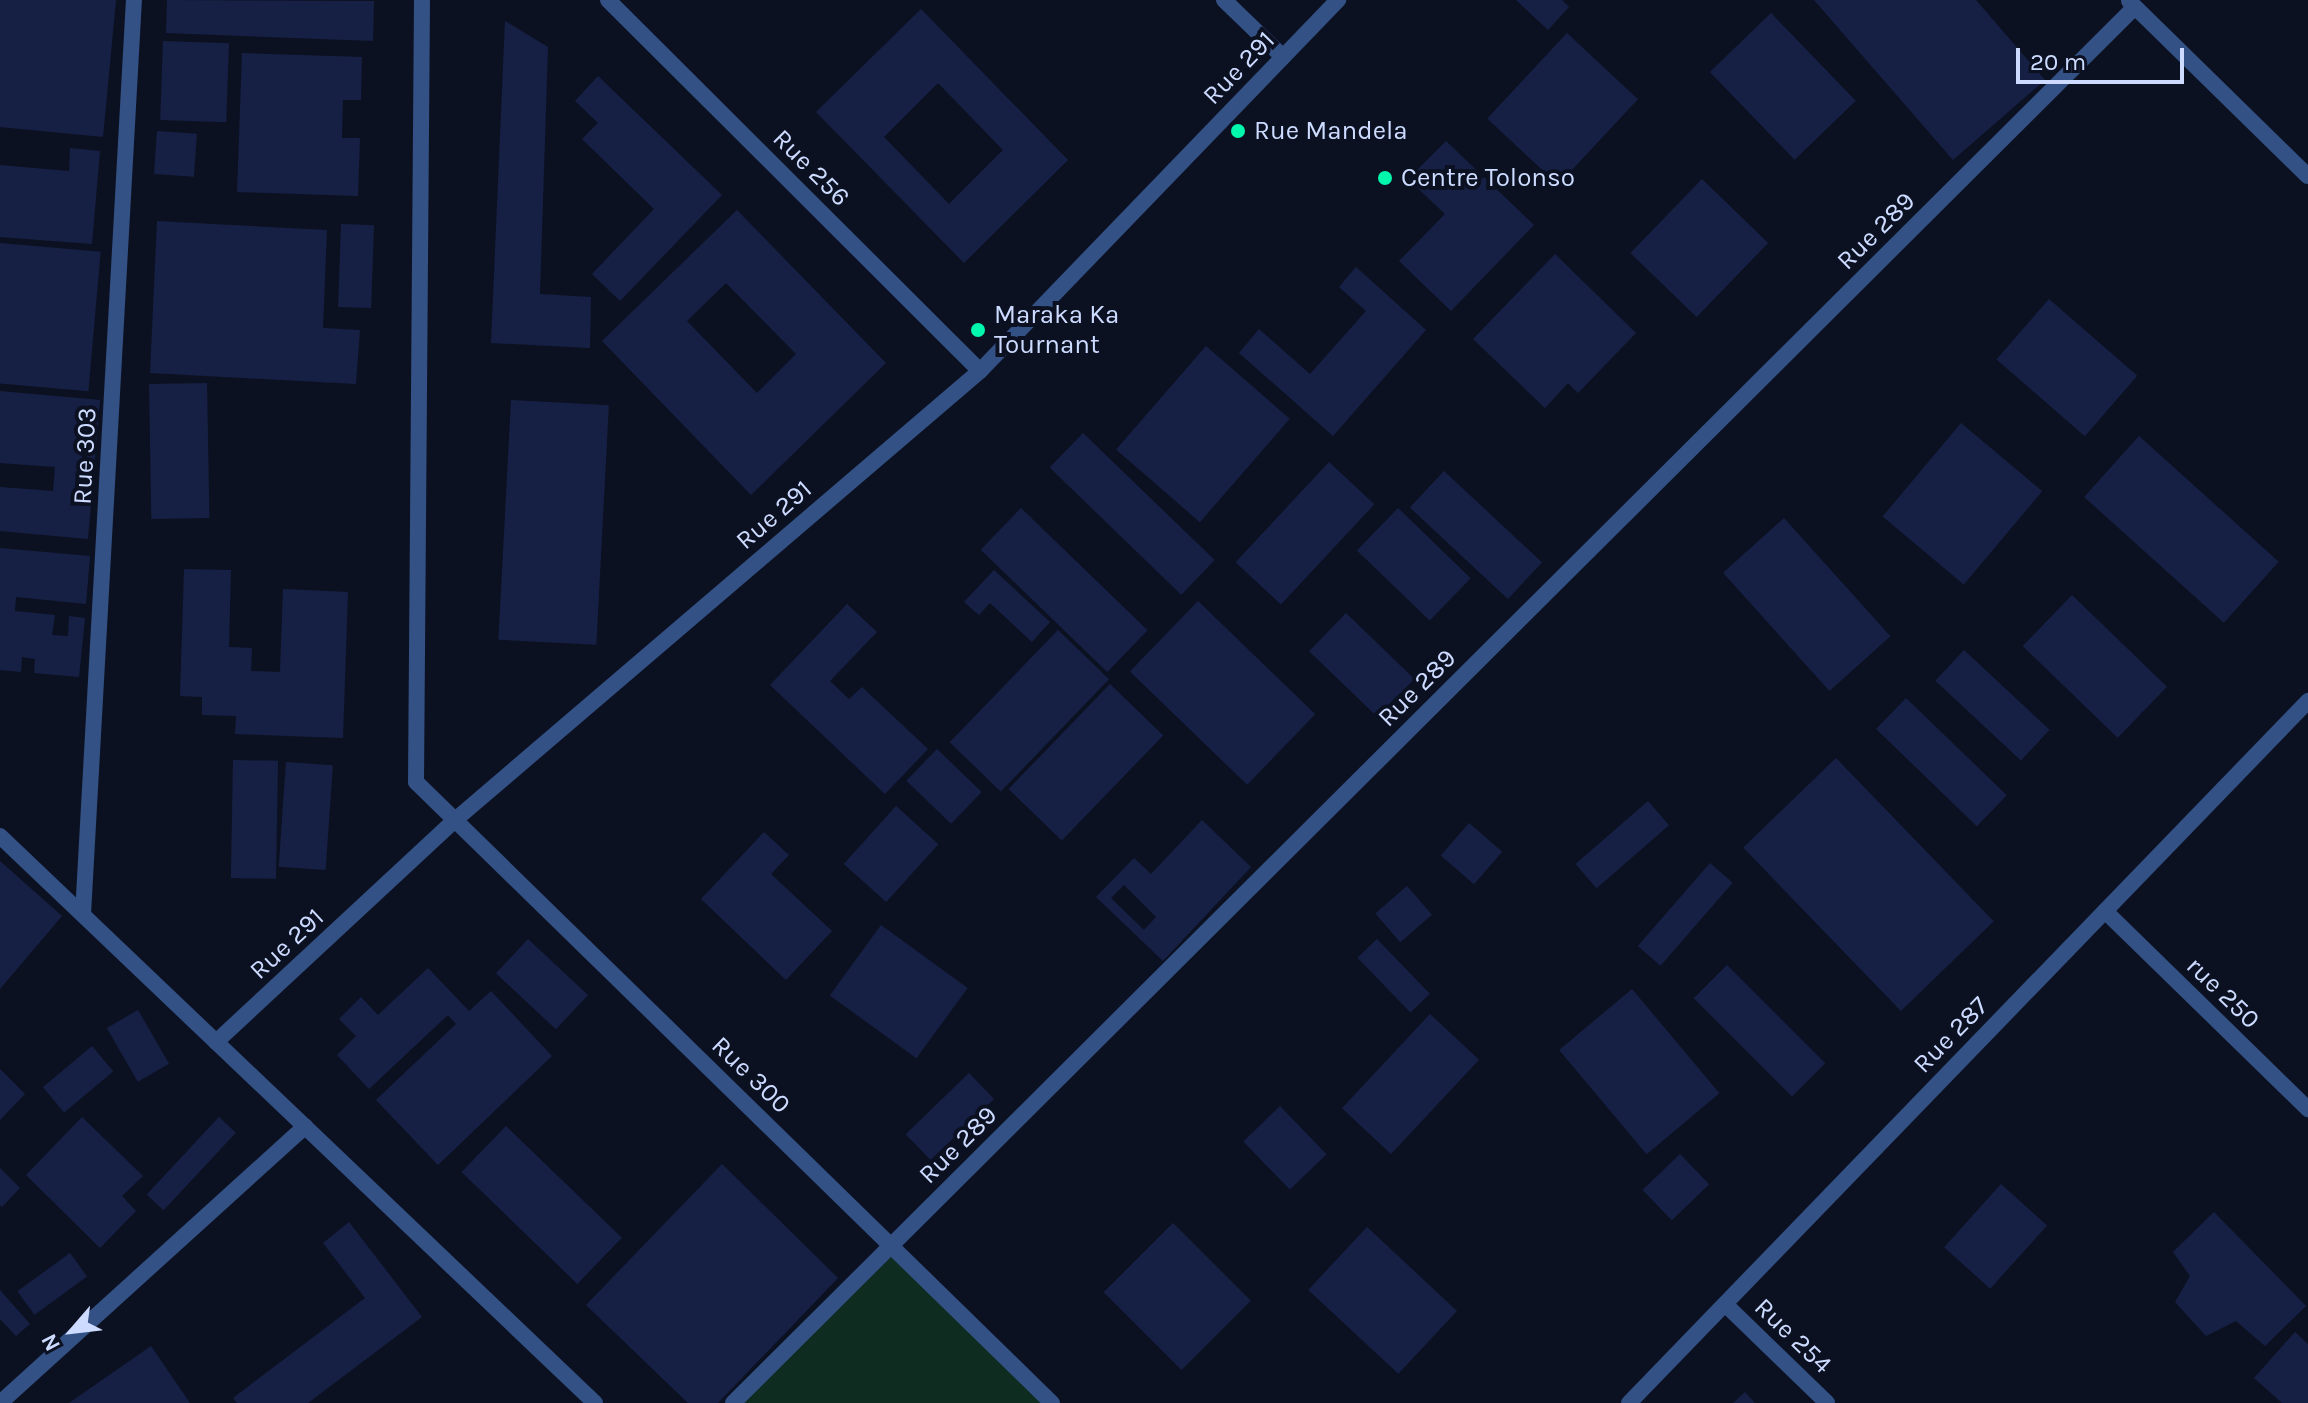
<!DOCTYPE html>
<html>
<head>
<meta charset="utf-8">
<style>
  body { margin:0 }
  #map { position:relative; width:2308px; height:1403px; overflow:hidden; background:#0c1122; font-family:Karla,sans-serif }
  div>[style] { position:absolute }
  .green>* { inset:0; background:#0e2c1f }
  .building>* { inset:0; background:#162044; transform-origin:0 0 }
  .minor>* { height:16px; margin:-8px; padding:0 8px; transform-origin:8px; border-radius:8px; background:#335184 }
  .tertiary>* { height:16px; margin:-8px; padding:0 8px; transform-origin:8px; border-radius:8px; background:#335184 }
  .dots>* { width:22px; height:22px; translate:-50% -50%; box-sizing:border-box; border:4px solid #0c1122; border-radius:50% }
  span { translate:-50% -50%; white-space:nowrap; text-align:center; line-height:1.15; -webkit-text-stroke:8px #0c1122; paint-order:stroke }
  .street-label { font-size:26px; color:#ccdbff }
  .poi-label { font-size:26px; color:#ccdbff }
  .left { translate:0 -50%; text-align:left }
  .north { position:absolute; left:32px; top:1291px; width:80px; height:80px; -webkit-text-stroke:6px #0c1122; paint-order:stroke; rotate:242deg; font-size:22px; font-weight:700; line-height:32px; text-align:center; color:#ccdbff }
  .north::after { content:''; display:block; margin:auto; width:28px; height:36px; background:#ccdbff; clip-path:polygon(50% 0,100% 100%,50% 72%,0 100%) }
  .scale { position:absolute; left:2016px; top:48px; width:168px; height:36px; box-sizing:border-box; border:4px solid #ccdbff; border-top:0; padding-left:10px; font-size:24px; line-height:28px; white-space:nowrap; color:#ccdbff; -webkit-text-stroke:6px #0c1122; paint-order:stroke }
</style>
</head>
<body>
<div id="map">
  <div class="green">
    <i style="clip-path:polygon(891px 1246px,1052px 1403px,733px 1403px)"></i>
  </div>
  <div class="building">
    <i style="clip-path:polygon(0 0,116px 0,103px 137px,0 127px)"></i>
    <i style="clip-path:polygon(167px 0,374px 1px,373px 41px,166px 33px)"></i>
    <i style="clip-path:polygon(1516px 0,1562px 0,1569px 7px,1548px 30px)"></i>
    <i style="clip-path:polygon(1814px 0,1976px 0,2045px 80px,1953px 160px)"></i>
    <i style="clip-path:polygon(evenodd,921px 9px,1068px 160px,964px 263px,816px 112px,921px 9px,938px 83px,1003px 150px,949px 204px,884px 137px,938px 83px)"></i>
    <i style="left:1771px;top:13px;width:122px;height:85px;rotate:46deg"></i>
    <i style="clip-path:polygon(505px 21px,548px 47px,540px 294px,591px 297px,590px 348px,491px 343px)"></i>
    <i style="left:1567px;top:33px;width:97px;height:117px;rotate:43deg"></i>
    <i style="left:163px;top:41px;width:66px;height:79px;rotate:2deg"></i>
    <i style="clip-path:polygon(242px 53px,362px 57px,361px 100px,343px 100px,342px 138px,360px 138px,358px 196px,237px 192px)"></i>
    <i style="clip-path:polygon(598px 76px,722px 195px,620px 301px,592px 274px,654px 209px,582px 139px,598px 123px,575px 101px)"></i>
    <i style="left:157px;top:131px;width:40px;height:43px;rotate:4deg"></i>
    <i style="clip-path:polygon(1446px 141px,1534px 225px,1451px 311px,1399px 261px,1445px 214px,1408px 179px)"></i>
    <i style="clip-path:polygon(70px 148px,100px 151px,92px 244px,0 237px,0 165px,69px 171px)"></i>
    <i style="left:1702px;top:179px;width:92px;height:103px;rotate:44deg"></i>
    <i style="clip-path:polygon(evenodd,737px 210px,886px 363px,751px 495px,602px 341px,737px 210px,726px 283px,796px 354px,757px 393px,687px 321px,726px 283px)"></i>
    <i style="clip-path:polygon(157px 221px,327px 230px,323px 328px,360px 330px,356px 384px,150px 373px)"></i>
    <i style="left:341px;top:224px;width:33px;height:83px;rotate:2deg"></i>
    <i style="left:0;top:243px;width:101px;height:140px;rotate:5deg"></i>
    <i style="clip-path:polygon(1555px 254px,1636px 333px,1578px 393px,1568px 383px,1545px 408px,1473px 339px)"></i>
    <i style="clip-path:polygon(1356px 267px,1426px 330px,1333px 436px,1239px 353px,1259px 329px,1310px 374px,1366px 311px,1339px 287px)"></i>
    <i style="left:2049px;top:299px;width:117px;height:80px;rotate:41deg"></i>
    <i style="left:1206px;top:346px;width:111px;height:137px;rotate:41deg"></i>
    <i style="left:207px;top:383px;width:135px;height:58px;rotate:89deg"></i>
    <i style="clip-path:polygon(0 391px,100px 400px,88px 539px,0 531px,0 487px,53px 491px,55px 467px,0 463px)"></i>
    <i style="left:511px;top:400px;width:98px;height:240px;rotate:3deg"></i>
    <i style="left:1961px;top:423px;width:106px;height:122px;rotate:40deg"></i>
    <i style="left:1083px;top:433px;width:183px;height:48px;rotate:44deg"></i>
    <i style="left:2139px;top:436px;width:188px;height:82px;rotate:42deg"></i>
    <i style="left:1329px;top:462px;width:62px;height:137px;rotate:43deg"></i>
    <i style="left:1444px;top:471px;width:134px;height:50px;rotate:43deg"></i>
    <i style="left:1021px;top:508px;width:176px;height:58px;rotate:44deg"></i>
    <i style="left:1398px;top:508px;width:101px;height:59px;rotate:44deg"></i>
    <i style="left:1784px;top:518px;width:159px;height:82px;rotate:48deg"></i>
    <i style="clip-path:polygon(0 548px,90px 556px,86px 604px,16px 597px,15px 611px,55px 615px,52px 635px,68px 636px,69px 616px,85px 618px,79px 677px,34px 673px,35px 659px,22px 657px,21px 672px,0 670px)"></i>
    <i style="clip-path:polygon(184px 569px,231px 570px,229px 647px,252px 648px,251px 671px,280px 672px,283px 589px,348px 592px,343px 738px,235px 734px,236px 716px,202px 715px,202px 697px,180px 696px)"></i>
    <i style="clip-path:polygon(994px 570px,1050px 622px,1032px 642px,990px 603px,979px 615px,964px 602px)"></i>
    <i style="left:2072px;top:595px;width:132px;height:71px;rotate:44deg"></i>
    <i style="left:1198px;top:601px;width:163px;height:98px;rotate:44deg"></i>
    <i style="clip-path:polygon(847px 604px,877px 632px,830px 681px,849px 699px,862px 687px,928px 749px,885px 794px,770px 685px)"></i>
    <i style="left:1346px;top:613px;width:95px;height:53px;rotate:44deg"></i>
    <i style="left:1058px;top:630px;width:71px;height:156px;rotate:44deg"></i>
    <i style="left:1964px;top:650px;width:117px;height:42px;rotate:43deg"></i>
    <i style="left:1110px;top:684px;width:74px;height:146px;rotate:44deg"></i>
    <i style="left:1906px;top:698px;width:140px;height:43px;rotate:44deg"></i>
    <i style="left:937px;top:749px;width:62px;height:44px;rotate:44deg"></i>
    <i style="left:1836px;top:758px;width:227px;height:129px;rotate:46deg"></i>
    <i style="left:233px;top:760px;width:45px;height:118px;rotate:1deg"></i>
    <i style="left:286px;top:762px;width:47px;height:105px;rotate:4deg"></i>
    <i style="left:1648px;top:801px;width:32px;height:96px;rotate:49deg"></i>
    <i style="left:896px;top:806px;width:57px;height:78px;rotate:42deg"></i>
    <i style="clip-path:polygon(evenodd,1202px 820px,1251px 867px,1163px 961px,1096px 897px,1134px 858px,1151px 874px,1202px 820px,1124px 885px,1156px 917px,1144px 930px,1111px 898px,1124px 885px)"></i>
    <i style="left:1469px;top:823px;width:44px;height:43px;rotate:41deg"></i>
    <i style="clip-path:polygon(764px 832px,789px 855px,771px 874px,832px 931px,786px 980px,701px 899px)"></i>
    <i style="clip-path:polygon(0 861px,62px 916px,0 989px)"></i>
    <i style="left:1710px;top:863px;width:30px;height:110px;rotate:41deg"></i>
    <i style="left:1407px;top:886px;width:38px;height:42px;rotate:49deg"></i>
    <i style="left:881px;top:925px;width:107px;height:87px;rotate:36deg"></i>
    <i style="left:528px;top:939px;width:82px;height:47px;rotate:43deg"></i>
    <i style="left:1377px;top:939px;width:76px;height:27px;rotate:46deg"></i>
    <i style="left:1727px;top:965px;width:139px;height:47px;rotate:45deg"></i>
    <i style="clip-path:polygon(428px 968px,469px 1011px,491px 991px,552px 1056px,438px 1165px,376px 1100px,456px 1024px,448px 1015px,369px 1089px,337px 1055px,356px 1036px,339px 1019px,361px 997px,378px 1015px)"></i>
    <i style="left:1632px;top:989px;width:136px;height:95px;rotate:50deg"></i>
    <i style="left:138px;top:1010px;width:62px;height:36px;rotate:60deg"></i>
    <i style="left:1430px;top:1014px;width:67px;height:129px;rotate:43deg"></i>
    <i style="left:92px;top:1046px;width:33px;height:64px;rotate:50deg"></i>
    <i style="clip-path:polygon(0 1069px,25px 1094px,0 1120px)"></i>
    <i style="left:969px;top:1073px;width:36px;height:88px;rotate:46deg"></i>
    <i style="left:1280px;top:1106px;width:67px;height:51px;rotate:46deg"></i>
    <i style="clip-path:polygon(82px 1117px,143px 1176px,122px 1196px,136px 1211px,100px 1248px,26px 1175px)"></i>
    <i style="left:219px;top:1117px;width:23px;height:106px;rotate:43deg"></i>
    <i style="left:506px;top:1126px;width:161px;height:64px;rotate:44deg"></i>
    <i style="left:1680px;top:1154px;width:42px;height:52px;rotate:46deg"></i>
    <i style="clip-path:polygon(722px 1164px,838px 1278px,718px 1403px,688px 1403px,586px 1305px)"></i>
    <i style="clip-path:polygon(0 1168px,20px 1188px,2px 1207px,0 1205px)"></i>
    <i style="left:2001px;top:1184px;width:62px;height:85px;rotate:42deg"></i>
    <i style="clip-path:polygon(2214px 1212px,2306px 1306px,2265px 1346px,2236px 1321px,2206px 1336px,2175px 1302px,2190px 1276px,2173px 1252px)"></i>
    <i style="clip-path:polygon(349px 1222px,422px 1317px,308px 1403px,237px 1403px,233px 1398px,365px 1298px,323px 1243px)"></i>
    <i style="left:1173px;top:1223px;width:110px;height:98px;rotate:45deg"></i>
    <i style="left:1367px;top:1227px;width:123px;height:86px;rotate:43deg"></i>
    <i style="left:70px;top:1253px;width:29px;height:65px;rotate:54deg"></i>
    <i style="clip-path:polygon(0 1290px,30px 1324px,16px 1336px,0 1319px)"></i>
    <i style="clip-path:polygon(2295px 1332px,2308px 1344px,2308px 1403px,2282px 1403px,2254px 1378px)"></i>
    <i style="clip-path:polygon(151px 1346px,190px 1403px,69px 1403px)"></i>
    <i style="clip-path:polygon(1745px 1392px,1755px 1403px,1733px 1403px)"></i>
  </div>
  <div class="minor">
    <i style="left:422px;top:0;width:782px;rotate:90.44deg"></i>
    <i style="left:416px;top:782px;width:889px;rotate:44.32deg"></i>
    <i style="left:1224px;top:0;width:82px;rotate:44deg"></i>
    <i style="left:2129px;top:1px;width:250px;rotate:44.4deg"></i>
    <i style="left:0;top:836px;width:822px;rotate:43.62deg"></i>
    <i style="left:2105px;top:911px;width:284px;rotate:44.3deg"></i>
    <i style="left:83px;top:914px;width:915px;rotate:-86.81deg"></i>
    <i style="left:216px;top:1042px;width:326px;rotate:-42.9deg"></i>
    <i style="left:455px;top:820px;width:691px;rotate:-40.54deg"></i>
    <i style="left:1725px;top:1304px;width:142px;rotate:44.1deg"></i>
    <i style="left:0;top:1403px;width:412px;rotate:-42.2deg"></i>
    <i style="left:733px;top:1403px;width:1978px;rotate:-44.88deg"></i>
    <i style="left:1629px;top:1403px;width:977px;rotate:-45.95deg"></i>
  </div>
  <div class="tertiary">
    <i style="left:608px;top:0;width:525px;rotate:44.92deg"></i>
    <i style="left:980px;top:371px;width:516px;rotate:-46.02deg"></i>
  </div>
  <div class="dots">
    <i style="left:1238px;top:131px;background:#00f7ac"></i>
    <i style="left:1385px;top:178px;background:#00f7ac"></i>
    <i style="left:978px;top:330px;background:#00f7ac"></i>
  </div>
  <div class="street-label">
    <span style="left:1239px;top:68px;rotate:-46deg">Rue 291</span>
    <span style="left:811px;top:168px;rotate:45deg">Rue 256</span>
    <span style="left:1876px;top:231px;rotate:-45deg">Rue 289</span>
    <span style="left:85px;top:456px;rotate:-87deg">Rue 303</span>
    <span style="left:774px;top:515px;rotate:-41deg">Rue 291</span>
    <span style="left:1417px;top:688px;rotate:-45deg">Rue 289</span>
    <span style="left:287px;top:944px;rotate:-43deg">Rue 291</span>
    <span style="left:2223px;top:993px;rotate:44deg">rue 250</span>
    <span style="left:1951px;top:1035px;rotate:-46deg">Rue 287</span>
    <span style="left:751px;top:1075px;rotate:44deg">Rue 300</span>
    <span style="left:958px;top:1145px;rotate:-45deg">Rue 289</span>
    <span style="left:1793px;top:1336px;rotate:44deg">Rue 254</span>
  </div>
  <div class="poi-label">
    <span class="left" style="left:1254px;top:131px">Rue Mandela</span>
    <span class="left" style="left:1401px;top:178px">Centre Tolonso</span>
    <span class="left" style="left:994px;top:330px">Maraka Ka<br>Tournant</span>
  </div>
  <div class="north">N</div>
  <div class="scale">20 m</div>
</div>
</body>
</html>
